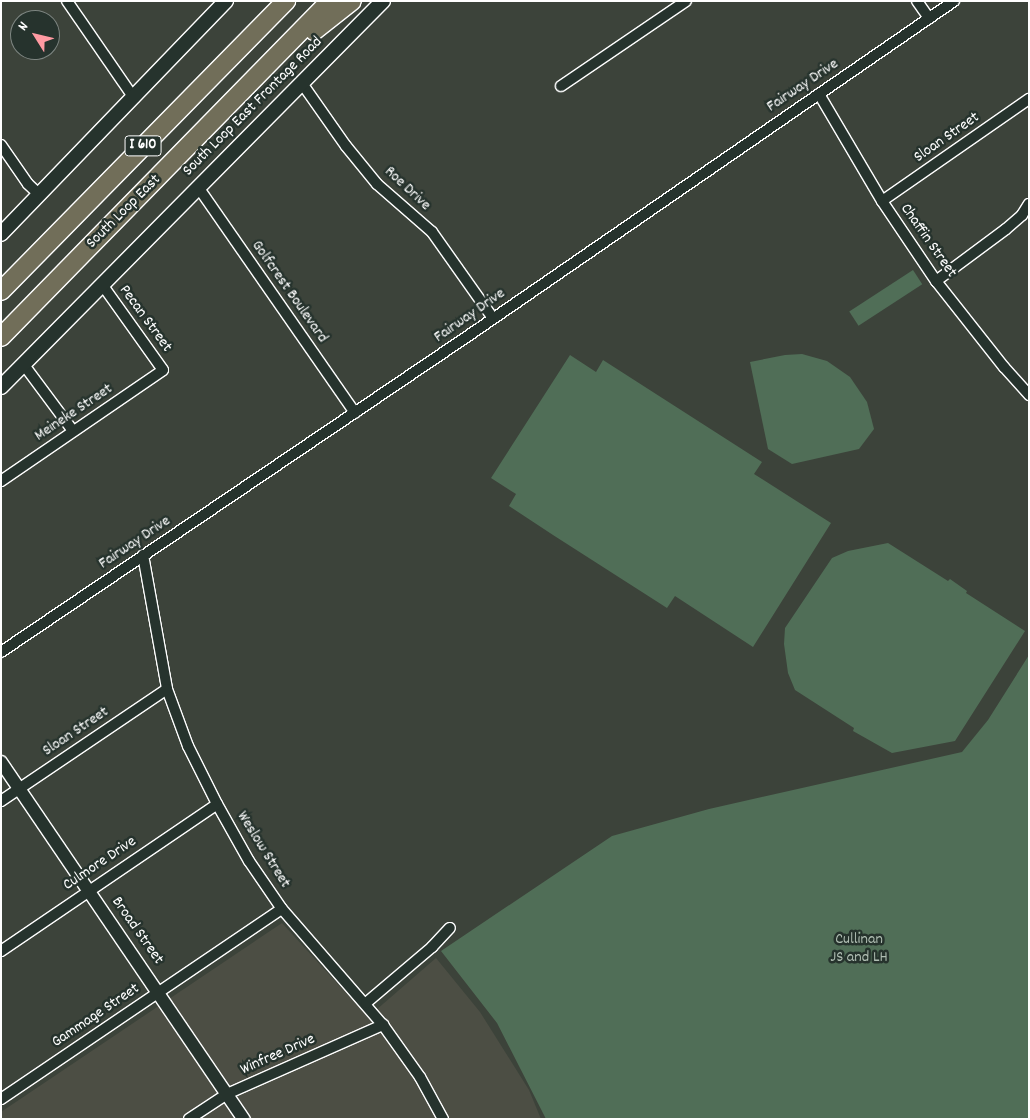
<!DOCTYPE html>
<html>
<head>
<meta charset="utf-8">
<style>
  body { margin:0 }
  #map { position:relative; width:1030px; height:1120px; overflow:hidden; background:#3c433a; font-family:Dekko,sans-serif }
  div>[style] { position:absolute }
  .built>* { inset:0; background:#4c4e44 }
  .green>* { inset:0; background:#506e57; transform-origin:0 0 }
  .roads { filter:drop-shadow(1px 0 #fff) drop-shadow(-1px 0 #fff) drop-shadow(0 1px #fff) drop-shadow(0 -1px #fff) }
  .minor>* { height:10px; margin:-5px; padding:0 5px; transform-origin:5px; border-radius:5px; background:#26332d }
  .tertiary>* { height:12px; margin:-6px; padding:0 6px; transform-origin:6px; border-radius:6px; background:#26332d }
  .secondary>* { height:14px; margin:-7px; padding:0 7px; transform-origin:7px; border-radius:7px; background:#26332d }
  .motorway>* { height:18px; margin:-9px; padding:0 9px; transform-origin:9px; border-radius:9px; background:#716e59 }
  span { translate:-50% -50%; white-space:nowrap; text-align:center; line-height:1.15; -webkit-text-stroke:5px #26332d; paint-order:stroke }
  .shield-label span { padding:1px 4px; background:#26332d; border:1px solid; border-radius:4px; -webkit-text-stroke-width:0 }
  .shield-label { font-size:15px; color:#fff; font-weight:700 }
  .street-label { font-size:16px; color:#fff }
  .park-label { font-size:16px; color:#b0beb3 }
  .frame { position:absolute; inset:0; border:2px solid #fff; pointer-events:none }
  .north { position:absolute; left:10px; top:10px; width:50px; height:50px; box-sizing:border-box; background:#26332d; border:1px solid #7d8581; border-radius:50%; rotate:306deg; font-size:14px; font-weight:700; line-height:20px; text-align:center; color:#fff }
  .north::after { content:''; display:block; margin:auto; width:18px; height:22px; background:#ff9aa2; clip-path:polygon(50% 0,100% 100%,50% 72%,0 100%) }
</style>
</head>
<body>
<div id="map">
  <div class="built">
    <i style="clip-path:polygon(282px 923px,368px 1017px,436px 958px,480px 1012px,529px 1090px,541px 1119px,1px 1119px,1px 1112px)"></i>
  </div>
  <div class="green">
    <i style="left:913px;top:270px;width:17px;height:76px;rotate:57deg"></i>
    <i style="clip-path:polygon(802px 354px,827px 361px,850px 377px,867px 402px,874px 429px,859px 449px,792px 464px,768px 449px,750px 362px,785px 355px)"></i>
    <i style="clip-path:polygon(570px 355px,596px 372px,603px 360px,762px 462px,754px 474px,831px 523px,753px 647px,675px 596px,667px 608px,553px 535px,509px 506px,516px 494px,491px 478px)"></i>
    <i style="clip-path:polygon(888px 543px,948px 581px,950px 579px,967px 591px,966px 593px,1025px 631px,955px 741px,892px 753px,853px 731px,854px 728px,795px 690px,788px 673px,784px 644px,785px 628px,832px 558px,848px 551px)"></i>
    <i style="clip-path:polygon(1029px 655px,1029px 1119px,546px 1119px,497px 1023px,441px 951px,612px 836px,709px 809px,962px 752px,988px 720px)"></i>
  </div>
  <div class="roads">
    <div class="minor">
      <i style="left:67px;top:1px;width:118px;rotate:55.4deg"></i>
      <i style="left:917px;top:1px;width:21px;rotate:55deg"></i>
      <i style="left:301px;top:82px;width:78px;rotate:54.9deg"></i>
      <i style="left:346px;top:146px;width:49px;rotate:50.8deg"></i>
      <i style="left:377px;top:184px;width:73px;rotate:41.1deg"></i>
      <i style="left:432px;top:232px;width:105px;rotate:54.7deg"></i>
      <i style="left:561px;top:86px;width:151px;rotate:-34.2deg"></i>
      <i style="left:819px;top:94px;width:124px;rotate:59.5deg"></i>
      <i style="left:882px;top:201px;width:97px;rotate:56deg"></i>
      <i style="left:936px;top:281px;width:110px;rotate:51.7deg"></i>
      <i style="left:1004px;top:367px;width:38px;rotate:48deg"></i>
      <i style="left:1px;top:145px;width:47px;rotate:55.3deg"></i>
      <i style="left:28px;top:184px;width:16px;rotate:43deg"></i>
      <i style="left:198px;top:187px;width:275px;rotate:55.2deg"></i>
      <i style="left:882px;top:201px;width:179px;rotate:-34.8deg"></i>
      <i style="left:936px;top:281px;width:87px;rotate:-36.6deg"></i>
      <i style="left:1006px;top:229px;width:21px;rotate:-41deg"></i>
      <i style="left:1022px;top:215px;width:13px;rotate:-58deg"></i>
      <i style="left:24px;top:365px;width:82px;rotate:53.4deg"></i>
      <i style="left:1px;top:481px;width:196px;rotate:-34.4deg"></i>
      <i style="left:163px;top:370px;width:103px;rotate:-125.5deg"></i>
      <i style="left:143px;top:555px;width:136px;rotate:79.8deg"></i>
      <i style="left:167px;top:689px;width:61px;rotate:69.8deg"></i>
      <i style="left:188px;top:746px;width:65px;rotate:63.4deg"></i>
      <i style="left:217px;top:804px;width:65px;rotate:60.7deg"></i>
      <i style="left:249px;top:861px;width:58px;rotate:55.5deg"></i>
      <i style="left:282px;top:909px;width:154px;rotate:49deg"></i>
      <i style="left:383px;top:1025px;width:64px;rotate:54.6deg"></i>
      <i style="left:420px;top:1077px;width:48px;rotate:61.3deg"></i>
      <i style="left:1px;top:652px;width:560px;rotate:-34.09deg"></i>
      <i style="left:465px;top:338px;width:594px;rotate:-34.57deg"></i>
      <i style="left:1px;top:801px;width:200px;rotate:-34deg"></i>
      <i style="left:1px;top:951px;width:261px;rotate:-34.2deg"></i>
      <i style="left:366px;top:1003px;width:87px;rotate:-40.3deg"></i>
      <i style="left:432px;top:947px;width:26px;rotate:-47deg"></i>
      <i style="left:1px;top:1099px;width:339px;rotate:-34.1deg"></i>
      <i style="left:189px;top:1119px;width:45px;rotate:-33.3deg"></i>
      <i style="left:227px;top:1094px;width:171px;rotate:-23.9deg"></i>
    </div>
    <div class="tertiary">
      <i style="left:1px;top:762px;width:432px;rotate:55.8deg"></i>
    </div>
    <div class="secondary">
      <i style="left:1px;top:234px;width:324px;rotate:-46deg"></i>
      <i style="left:1px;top:387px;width:543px;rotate:-45.3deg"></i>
    </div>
    <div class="motorway">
      <i style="left:314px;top:31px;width:48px;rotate:-38.3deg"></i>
      <i style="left:1px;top:291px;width:407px;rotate:-45.5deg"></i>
      <i style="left:1px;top:337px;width:470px;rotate:-45.6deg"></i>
    </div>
  </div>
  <div class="shield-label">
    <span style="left:143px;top:146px">I 610</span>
  </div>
  <div class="street-label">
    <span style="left:803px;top:86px;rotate:-34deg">Fairway Drive</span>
    <span style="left:253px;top:107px;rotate:-45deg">South Loop East Frontage Road</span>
    <span style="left:947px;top:138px;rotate:-35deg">Sloan Street</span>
    <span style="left:407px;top:189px;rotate:43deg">Roe Drive</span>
    <span style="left:124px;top:212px;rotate:-45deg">South Loop East</span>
    <span style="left:928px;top:241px;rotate:55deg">Chaffin Street</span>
    <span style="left:289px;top:292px;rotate:55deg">Golfcrest Boulevard</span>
    <span style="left:470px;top:316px;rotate:-35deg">Fairway Drive</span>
    <span style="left:145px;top:319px;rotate:54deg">Pecan Street</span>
    <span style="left:74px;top:413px;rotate:-34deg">Meineke Street</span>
    <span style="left:135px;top:543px;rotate:-34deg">Fairway Drive</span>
    <span style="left:76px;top:732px;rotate:-34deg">Sloan Street</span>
    <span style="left:263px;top:850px;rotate:58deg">Weslow Street</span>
    <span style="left:100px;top:864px;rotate:-34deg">Culmore Drive</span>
    <span style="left:137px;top:931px;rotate:55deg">Broad Street</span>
    <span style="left:96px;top:1016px;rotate:-34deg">Gammage Street</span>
    <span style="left:278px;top:1055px;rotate:-24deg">Winfree Drive</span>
  </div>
  <div class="park-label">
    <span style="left:859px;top:949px">Cullinan<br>JS and LH</span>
  </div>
  <div class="frame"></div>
  <div class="north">N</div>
</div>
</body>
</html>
